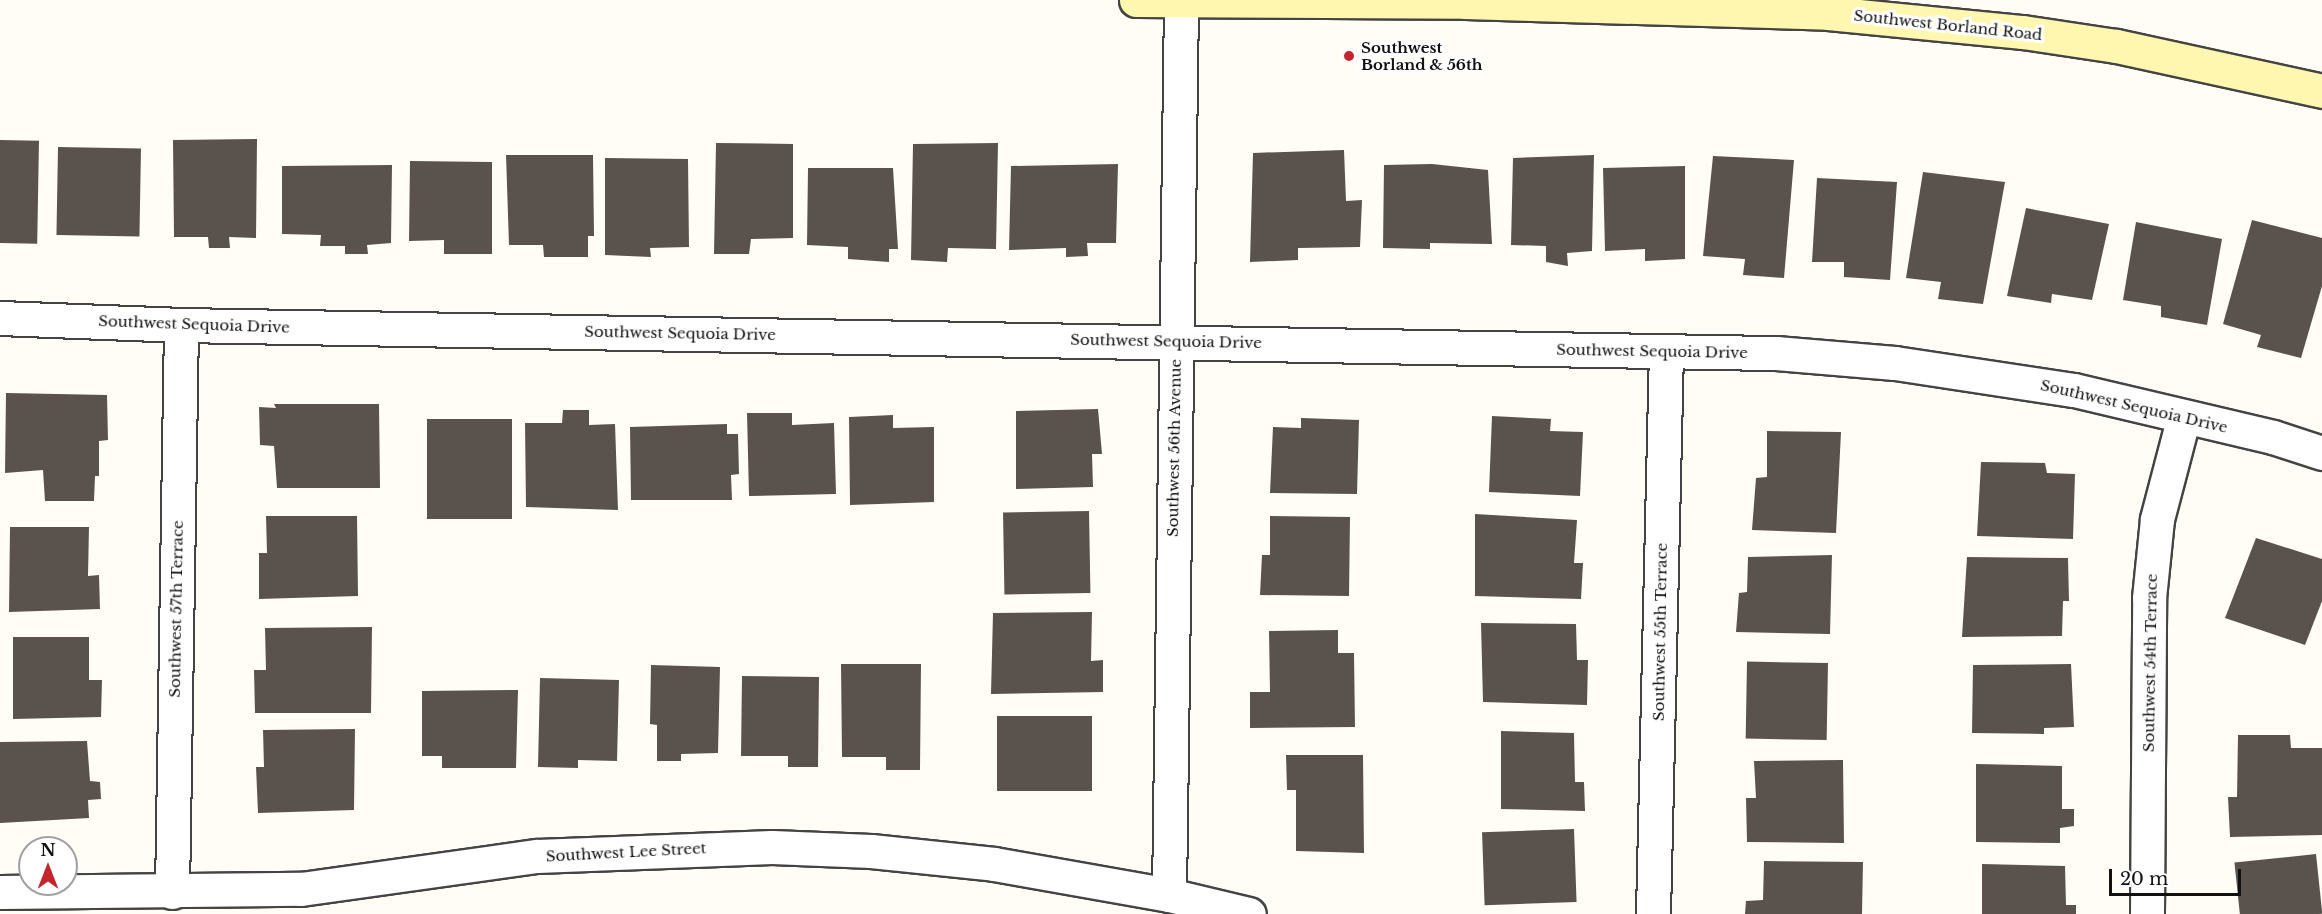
<!DOCTYPE html>
<html>
<head>
<meta charset="utf-8">
<style>
  body { margin:0 }
  #map { position:relative; width:2322px; height:914px; overflow:hidden; background:#fffdf5; font-family:"Libre Baskerville",serif }
  div>[style] { position:absolute }
  .building>* { inset:0; background:#5a524d; transform-origin:0 0 }
  .roads { filter:drop-shadow(2px 0 #444) drop-shadow(-2px 0 #444) drop-shadow(0 2px #444) drop-shadow(0 -2px #444) }
  .street>* { height:33px; margin:-16.5px; padding:0 16.5px; transform-origin:16.5px; border-radius:16.5px; background:#fff }
  .secondary>* { height:33px; margin:-16.5px; padding:0 16.5px; transform-origin:16.5px; border-radius:16.5px; background:#fff6b0 }
  .dots>* { width:16px; height:16px; translate:-50% -50%; box-sizing:border-box; border:3px solid #fff; border-radius:50% }
  span { translate:-50% -50%; white-space:nowrap; text-align:center; line-height:1.15; -webkit-text-stroke:6px #fff; paint-order:stroke }
  .street-label { font-size:15px; color:#111 }
  .poi-label { font-size:15px; color:#111; font-weight:700 }
  .left { translate:0 -50%; text-align:left }
  .north { position:absolute; left:18px; top:836px; width:60px; height:60px; box-sizing:border-box; background:#fff; border:2px solid #a0a0a0; border-radius:50%; rotate:0deg; font-size:16px; font-weight:700; line-height:24px; text-align:center; color:#111 }
  .north::after { content:''; display:block; margin:auto; width:21px; height:27px; background:#c4262e; clip-path:polygon(50% 0,100% 100%,50% 72%,0 100%) }
  .scale { position:absolute; left:2109px; top:869px; width:132px; height:27px; box-sizing:border-box; border:3px solid #111; border-top:0; padding-left:8px; font-size:18px; line-height:21px; white-space:nowrap; color:#111; -webkit-text-stroke:4px #fff; paint-order:stroke }
</style>
</head>
<body>
<div id="map">
  <div class="building">
    <i style="clip-path:polygon(257px 139px,256px 238px,229px 237px,230px 248px,209px 248px,208px 237px,174px 237px,173px 140px)"></i>
    <i style="left:0;top:140px;width:39px;height:103px;rotate:1deg"></i>
    <i style="clip-path:polygon(716px 143px,793px 144px,793px 238px,751px 239px,749px 254px,714px 254px)"></i>
    <i style="clip-path:polygon(998px 143px,996px 249px,948px 248px,947px 262px,911px 260px,913px 144px)"></i>
    <i style="left:58px;top:147px;width:83px;height:88px;rotate:1deg"></i>
    <i style="clip-path:polygon(1344px 150px,1346px 201px,1362px 200px,1360px 247px,1298px 248px,1298px 260px,1250px 262px,1253px 153px)"></i>
    <i style="clip-path:polygon(506px 155px,593px 155px,594px 236px,588px 236px,588px 257px,544px 257px,543px 245px,509px 245px)"></i>
    <i style="clip-path:polygon(1594px 155px,1592px 251px,1567px 253px,1568px 266px,1546px 262px,1546px 246px,1511px 245px,1513px 158px)"></i>
    <i style="clip-path:polygon(1713px 156px,1794px 160px,1784px 278px,1743px 275px,1745px 259px,1703px 256px)"></i>
    <i style="clip-path:polygon(605px 158px,688px 159px,689px 247px,650px 248px,651px 257px,605px 255px)"></i>
    <i style="clip-path:polygon(410px 161px,492px 162px,492px 254px,444px 254px,444px 240px,409px 241px)"></i>
    <i style="clip-path:polygon(1118px 164px,1116px 243px,1087px 243px,1088px 256px,1066px 257px,1066px 248px,1009px 250px,1011px 166px)"></i>
    <i style="clip-path:polygon(1432px 164px,1488px 170px,1492px 244px,1430px 243px,1430px 249px,1383px 248px,1384px 165px)"></i>
    <i style="clip-path:polygon(392px 165px,391px 243px,367px 245px,368px 254px,345px 254px,345px 246px,320px 246px,321px 235px,282px 234px,282px 166px)"></i>
    <i style="clip-path:polygon(1685px 166px,1685px 259px,1645px 261px,1645px 249px,1605px 251px,1603px 168px)"></i>
    <i style="clip-path:polygon(808px 168px,893px 168px,898px 249px,889px 249px,889px 262px,848px 259px,848px 247px,807px 245px)"></i>
    <i style="clip-path:polygon(1923px 172px,2005px 182px,1983px 304px,1938px 299px,1941px 282px,1906px 278px)"></i>
    <i style="clip-path:polygon(1817px 178px,1897px 182px,1890px 280px,1844px 277px,1844px 262px,1812px 262px)"></i>
    <i style="clip-path:polygon(2026px 208px,2109px 224px,2092px 300px,2052px 294px,2051px 303px,2007px 296px)"></i>
    <i style="clip-path:polygon(2252px 220px,2322px 238px,2322px 286px,2301px 358px,2257px 347px,2261px 335px,2223px 324px)"></i>
    <i style="clip-path:polygon(2136px 222px,2222px 239px,2207px 325px,2161px 317px,2161px 306px,2123px 300px)"></i>
    <i style="clip-path:polygon(6px 393px,107px 395px,108px 440px,99px 441px,99px 476px,95px 476px,94px 501px,45px 501px,43px 470px,5px 473px)"></i>
    <i style="clip-path:polygon(274px 404px,379px 404px,380px 488px,277px 488px,274px 446px,260px 445px,259px 407px,276px 408px)"></i>
    <i style="clip-path:polygon(1098px 409px,1102px 454px,1092px 454px,1093px 487px,1016px 489px,1016px 411px)"></i>
    <i style="clip-path:polygon(563px 410px,589px 410px,589px 425px,615px 424px,618px 510px,526px 507px,525px 423px,562px 423px)"></i>
    <i style="clip-path:polygon(747px 413px,792px 413px,792px 425px,834px 423px,836px 494px,749px 496px)"></i>
    <i style="clip-path:polygon(893px 415px,893px 428px,934px 427px,934px 502px,850px 505px,849px 417px)"></i>
    <i style="clip-path:polygon(1492px 416px,1551px 419px,1550px 431px,1583px 432px,1580px 496px,1489px 492px)"></i>
    <i style="clip-path:polygon(1301px 418px,1359px 420px,1357px 494px,1270px 493px,1273px 427px,1301px 428px)"></i>
    <i style="left:512px;top:419px;width:100px;height:85px;rotate:90deg"></i>
    <i style="clip-path:polygon(727px 424px,727px 434px,738px 434px,739px 474px,731px 475px,732px 500px,631px 500px,630px 427px)"></i>
    <i style="clip-path:polygon(1767px 431px,1841px 432px,1836px 533px,1752px 530px,1756px 478px,1767px 477px)"></i>
    <i style="clip-path:polygon(1981px 462px,2045px 463px,2047px 473px,2075px 474px,2073px 539px,1977px 536px)"></i>
    <i style="left:1089px;top:511px;width:82px;height:86px;rotate:89deg"></i>
    <i style="clip-path:polygon(1475px 514px,1577px 520px,1574px 563px,1583px 563px,1581px 599px,1475px 596px)"></i>
    <i style="clip-path:polygon(266px 516px,357px 516px,358px 596px,259px 599px,259px 553px,267px 553px)"></i>
    <i style="clip-path:polygon(1270px 516px,1350px 517px,1349px 596px,1260px 595px,1262px 555px,1270px 555px)"></i>
    <i style="clip-path:polygon(10px 527px,89px 527px,88px 576px,99px 575px,100px 609px,9px 612px)"></i>
    <i style="clip-path:polygon(2256px 538px,2322px 559px,2322px 601px,2305px 645px,2225px 618px)"></i>
    <i style="clip-path:polygon(1832px 555px,1830px 634px,1736px 632px,1739px 593px,1747px 592px,1748px 557px)"></i>
    <i style="clip-path:polygon(1967px 557px,2068px 558px,2069px 601px,2063px 601px,2062px 636px,1962px 637px)"></i>
    <i style="clip-path:polygon(1092px 612px,1091px 661px,1103px 660px,1103px 692px,991px 694px,993px 613px)"></i>
    <i style="clip-path:polygon(1481px 623px,1576px 624px,1577px 660px,1588px 660px,1587px 705px,1483px 702px)"></i>
    <i style="clip-path:polygon(372px 627px,371px 713px,255px 713px,254px 670px,266px 670px,265px 628px)"></i>
    <i style="clip-path:polygon(1338px 630px,1338px 653px,1354px 653px,1355px 727px,1250px 728px,1250px 692px,1270px 692px,1269px 631px)"></i>
    <i style="clip-path:polygon(13px 637px,89px 637px,89px 680px,102px 680px,101px 717px,13px 719px)"></i>
    <i style="left:1828px;top:663px;width:77px;height:81px;rotate:91deg"></i>
    <i style="clip-path:polygon(841px 664px,921px 664px,920px 770px,886px 770px,886px 757px,842px 757px)"></i>
    <i style="clip-path:polygon(2071px 664px,2074px 727px,2044px 728px,2044px 734px,1972px 733px,1973px 665px)"></i>
    <i style="clip-path:polygon(651px 665px,720px 667px,718px 753px,681px 754px,681px 761px,657px 761px,657px 725px,650px 724px)"></i>
    <i style="clip-path:polygon(742px 676px,819px 677px,818px 767px,788px 767px,788px 756px,741px 756px)"></i>
    <i style="clip-path:polygon(540px 678px,619px 680px,617px 761px,578px 760px,578px 768px,538px 767px)"></i>
    <i style="clip-path:polygon(518px 690px,516px 768px,442px 768px,442px 756px,422px 756px,422px 691px)"></i>
    <i style="left:997px;top:716px;width:95px;height:75px"></i>
    <i style="clip-path:polygon(355px 729px,354px 810px,258px 813px,256px 767px,264px 767px,263px 730px)"></i>
    <i style="clip-path:polygon(1501px 731px,1574px 733px,1575px 782px,1584px 782px,1585px 811px,1501px 809px)"></i>
    <i style="clip-path:polygon(2238px 735px,2290px 735px,2291px 748px,2322px 748px,2322px 835px,2230px 837px,2228px 797px,2237px 797px)"></i>
    <i style="clip-path:polygon(87px 741px,90px 781px,100px 782px,101px 799px,88px 800px,89px 818px,0 823px,0 742px)"></i>
    <i style="clip-path:polygon(1286px 755px,1363px 755px,1364px 853px,1296px 851px,1296px 790px,1287px 790px)"></i>
    <i style="clip-path:polygon(1843px 760px,1844px 843px,1747px 842px,1746px 798px,1756px 798px,1754px 761px)"></i>
    <i style="clip-path:polygon(1976px 764px,2062px 766px,2062px 809px,2074px 809px,2074px 826px,2060px 828px,2060px 843px,1976px 842px)"></i>
    <i style="left:1574px;top:829px;width:73px;height:92px;rotate:88deg"></i>
    <i style="left:2316px;top:854px;width:60px;height:82px;rotate:84deg"></i>
    <i style="clip-path:polygon(1764px 861px,1863px 862px,1862px 914px,1745px 914px,1746px 901px,1763px 900px)"></i>
    <i style="clip-path:polygon(1982px 864px,2065px 866px,2066px 905px,2076px 905px,2076px 914px,1982px 914px)"></i>
  </div>
  <div class="roads">
    <div class="street">
      <i style="left:0;top:318px;width:181px;rotate:2.2deg"></i>
      <i style="left:181px;top:325px;width:1595px;rotate:1.01deg"></i>
      <i style="left:1776px;top:353px;width:119px;rotate:4.8deg"></i>
      <i style="left:1895px;top:363px;width:181px;rotate:8.6deg"></i>
      <i style="left:2074px;top:390px;width:204px;rotate:13.3deg"></i>
      <i style="left:2273px;top:437px;width:52px;rotate:18.1deg"></i>
      <i style="left:0;top:892px;width:301px;rotate:-0.6deg"></i>
      <i style="left:301px;top:889px;width:238px;rotate:-8deg"></i>
      <i style="left:537px;top:856px;width:235px;rotate:-2.2deg"></i>
      <i style="left:772px;top:847px;width:99px;rotate:2.3deg"></i>
      <i style="left:871px;top:851px;width:124px;rotate:6deg"></i>
      <i style="left:994px;top:864px;width:178px;rotate:10deg"></i>
      <i style="left:1169px;top:895px;width:82px;rotate:13.4deg"></i>
      <i style="left:172px;top:892px;width:567px;rotate:-89.09deg"></i>
      <i style="left:1169px;top:895px;width:894px;rotate:-89.23deg"></i>
      <i style="left:1653px;top:914px;width:563px;rotate:-88.68deg"></i>
      <i style="left:2147px;top:914px;width:316px;rotate:-89.6deg"></i>
      <i style="left:2149px;top:598px;width:79px;rotate:-84.2deg"></i>
      <i style="left:2157px;top:519px;width:106px;rotate:-75.3deg"></i>
    </div>
    <div class="secondary">
      <i style="left:1136px;top:0;width:329px;rotate:0.3deg"></i>
      <i style="left:1465px;top:2px;width:363px;rotate:1.7deg"></i>
      <i style="left:1828px;top:13px;width:196px;rotate:5.6deg"></i>
      <i style="left:2023px;top:32px;width:94px;rotate:8.6deg"></i>
      <i style="left:2116px;top:46px;width:211px;rotate:12.3deg"></i>
    </div>
  </div>
  <div class="dots">
    <i style="left:1349px;top:56px;background:#c4262e"></i>
  </div>
  <div class="street-label">
    <span style="left:1948px;top:25px;rotate:6deg">Southwest Borland Road</span>
    <span style="left:194px;top:324px;rotate:2deg">Southwest Sequoia Drive</span>
    <span style="left:680px;top:333px;rotate:1deg">Southwest Sequoia Drive</span>
    <span style="left:1166px;top:341px;rotate:1deg">Southwest Sequoia Drive</span>
    <span style="left:1652px;top:351px;rotate:1deg">Southwest Sequoia Drive</span>
    <span style="left:2134px;top:406px;rotate:13deg">Southwest Sequoia Drive</span>
    <span style="left:1174px;top:448px;rotate:-89deg">Southwest 56th Avenue</span>
    <span style="left:176px;top:609px;rotate:-89deg">Southwest 57th Terrace</span>
    <span style="left:1660px;top:632px;rotate:-89deg">Southwest 55th Terrace</span>
    <span style="left:2150px;top:663px;rotate:-89deg">Southwest 54th Terrace</span>
    <span style="left:626px;top:852px;rotate:-3deg">Southwest Lee Street</span>
  </div>
  <div class="poi-label">
    <span class="left" style="left:1361px;top:56px">Southwest<br>Borland &amp; 56th</span>
  </div>
  <div class="north">N</div>
  <div class="scale">20 m</div>
</div>
</body>
</html>
